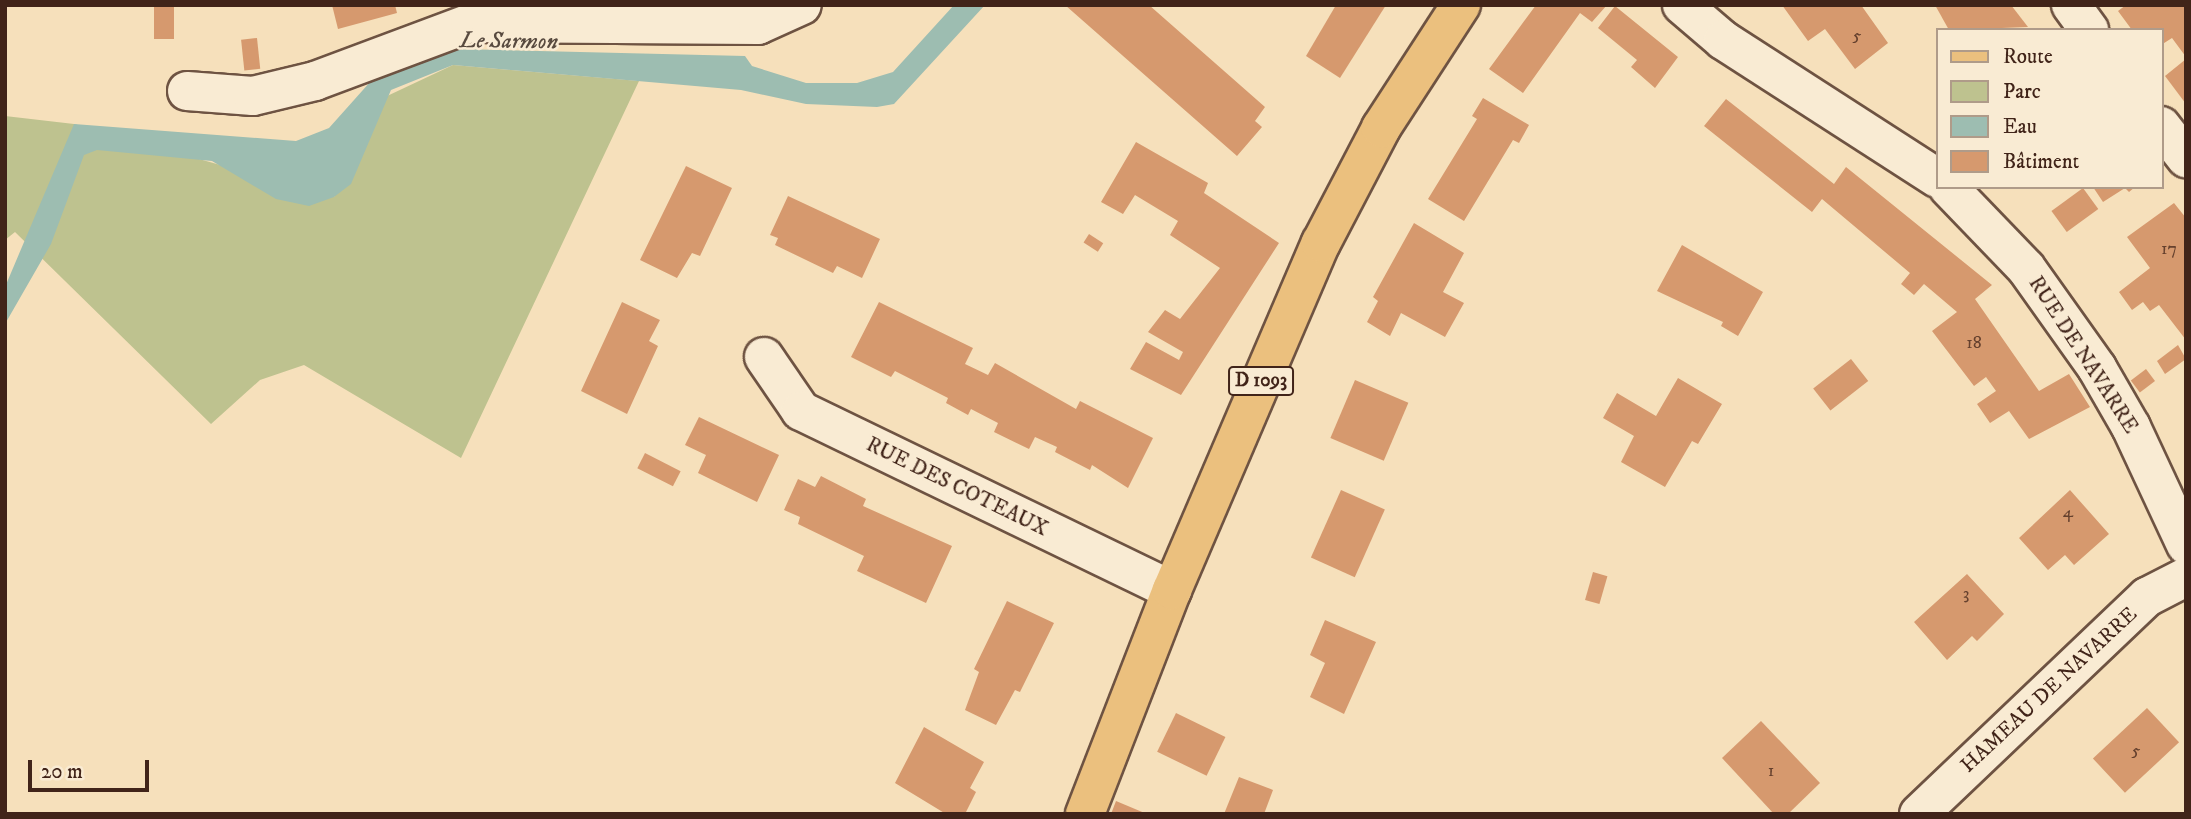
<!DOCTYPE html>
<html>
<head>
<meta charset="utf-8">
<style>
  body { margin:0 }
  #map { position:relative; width:2191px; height:819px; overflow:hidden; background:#f6e0bb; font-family:"IM FELL DW Pica",serif }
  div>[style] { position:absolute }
  .green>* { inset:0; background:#bec28f }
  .water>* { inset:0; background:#9dbdb1 }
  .building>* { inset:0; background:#d6996e; transform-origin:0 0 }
  .roads { filter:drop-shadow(2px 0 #6e5342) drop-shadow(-2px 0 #6e5342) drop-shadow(0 2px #6e5342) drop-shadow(0 -2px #6e5342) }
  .street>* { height:38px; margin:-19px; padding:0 19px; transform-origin:19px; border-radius:19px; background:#f9ebd3 }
  .primary>* { height:38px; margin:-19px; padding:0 19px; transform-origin:19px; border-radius:19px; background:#ebc07e }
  span { translate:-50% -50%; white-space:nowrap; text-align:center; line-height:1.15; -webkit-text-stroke:5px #f9ebd3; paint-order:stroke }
  .number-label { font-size:18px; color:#66412e }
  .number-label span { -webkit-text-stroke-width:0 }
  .shield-label span { padding:2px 5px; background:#f9ebd3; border:2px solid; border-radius:5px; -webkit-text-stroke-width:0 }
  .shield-label { font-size:19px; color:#412419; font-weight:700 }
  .street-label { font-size:21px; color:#412419 }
  .water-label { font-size:23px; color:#584a3f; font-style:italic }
  .frame { position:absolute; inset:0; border:7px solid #412419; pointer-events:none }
  .legend { position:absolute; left:1936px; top:28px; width:228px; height:161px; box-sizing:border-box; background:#f9ebd3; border:2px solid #af9b89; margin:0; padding:9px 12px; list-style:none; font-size:21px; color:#412419 }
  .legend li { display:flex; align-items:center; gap:14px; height:35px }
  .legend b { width:35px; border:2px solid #af9b89 }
  .scale { position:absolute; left:28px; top:760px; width:121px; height:32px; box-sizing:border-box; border:4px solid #412419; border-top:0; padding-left:9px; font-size:21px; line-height:24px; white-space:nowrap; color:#412419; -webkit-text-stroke:5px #f9ebd3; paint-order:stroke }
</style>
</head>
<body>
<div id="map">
  <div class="green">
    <i style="clip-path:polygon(453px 65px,639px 81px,461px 458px,304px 365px,260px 380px,211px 424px,15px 232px,5px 240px,5px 116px,74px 124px,334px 197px,385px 97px)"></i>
  </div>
  <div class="water">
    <i style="clip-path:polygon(954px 5px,985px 5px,894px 104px,877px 107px,806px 104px,741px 90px,453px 65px,391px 90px,351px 184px,334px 197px,309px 206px,276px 199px,212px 161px,97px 150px,84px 155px,51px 244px,5px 324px,5px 287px,74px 124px,296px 141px,329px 128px,379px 72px,460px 49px,745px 56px,752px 66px,806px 83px,857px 83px,893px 72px)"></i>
  </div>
  <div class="building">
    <i style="left:154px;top:5px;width:20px;height:34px"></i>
    <i style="clip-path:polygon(332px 5px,395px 5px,397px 13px,338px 29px)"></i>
    <i style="clip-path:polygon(1065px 5px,1149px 5px,1265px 107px,1255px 121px,1262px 127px,1237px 156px)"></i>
    <i style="clip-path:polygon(1336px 5px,1386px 5px,1340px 78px,1306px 56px)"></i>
    <i style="clip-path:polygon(1536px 5px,1607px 5px,1592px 22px,1580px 13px,1523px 93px,1489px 69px)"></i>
    <i style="clip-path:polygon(1782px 5px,1861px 5px,1888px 43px,1855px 69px,1825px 29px,1808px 41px)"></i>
    <i style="clip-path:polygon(1935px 5px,2011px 5px,2028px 27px,1949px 30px)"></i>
    <i style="clip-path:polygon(2126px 5px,2184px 5px,2186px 57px,2172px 38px,2161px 45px,2161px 30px,2132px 30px,2118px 11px)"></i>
    <i style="clip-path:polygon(1615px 6px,1678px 57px,1655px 88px,1631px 67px,1637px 60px,1598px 28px)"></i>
    <i style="left:257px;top:38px;width:31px;height:16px;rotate:84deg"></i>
    <i style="clip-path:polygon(2186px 59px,2186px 104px,2165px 76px)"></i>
    <i style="clip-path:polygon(1483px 98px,1529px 125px,1519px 143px,1513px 140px,1464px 221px,1428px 199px,1477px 119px,1472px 116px)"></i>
    <i style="clip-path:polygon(1726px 99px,1834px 184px,1846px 167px,1992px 285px,1975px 299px,2039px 391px,2069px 374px,2090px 407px,2029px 439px,2009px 411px,1990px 423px,1977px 404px,1996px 391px,1986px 377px,1974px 386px,1932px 331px,1957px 312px,1924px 284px,1914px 295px,1901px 284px,1910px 273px,1822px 199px,1812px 212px,1704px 126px)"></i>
    <i style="clip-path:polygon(1136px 142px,1208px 183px,1204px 193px,1279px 243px,1181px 395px,1130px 369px,1146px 342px,1179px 360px,1183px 352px,1148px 332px,1165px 310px,1180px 319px,1220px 268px,1170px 235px,1178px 221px,1135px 195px,1123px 214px,1101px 202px)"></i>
    <i style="clip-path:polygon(686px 166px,732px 188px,700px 256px,692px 253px,677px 278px,640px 260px)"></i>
    <i style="clip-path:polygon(2093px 187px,2135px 187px,2129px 192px,2125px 188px,2103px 202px)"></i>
    <i style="left:2083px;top:188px;width:26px;height:39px;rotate:54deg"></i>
    <i style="clip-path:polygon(788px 196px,880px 239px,862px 278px,837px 266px,833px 273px,775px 245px,778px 238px,770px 235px)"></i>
    <i style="clip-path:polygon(2174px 203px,2186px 218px,2186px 340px,2159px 305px,2150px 311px,2143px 302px,2132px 310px,2119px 292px,2150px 268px,2127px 237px)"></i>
    <i style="clip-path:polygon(1414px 223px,1464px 253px,1443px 292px,1464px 303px,1445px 337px,1401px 313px,1390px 336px,1367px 322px,1378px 301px,1373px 297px)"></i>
    <i style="left:1089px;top:234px;width:17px;height:10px;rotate:33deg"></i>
    <i style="clip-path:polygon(1682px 245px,1763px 292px,1738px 336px,1721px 326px,1723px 322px,1657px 291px)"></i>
    <i style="clip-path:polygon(622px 302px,660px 320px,649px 341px,658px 346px,627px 414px,581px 391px)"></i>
    <i style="clip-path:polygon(879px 302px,973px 348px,965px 364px,988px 375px,995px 363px,1076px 409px,1080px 401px,1153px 438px,1128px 488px,1092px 465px,1090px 470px,1055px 452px,1057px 447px,1035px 437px,1029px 449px,994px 432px,998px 423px,971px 409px,968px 415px,946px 403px,948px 398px,895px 371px,891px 377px,851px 357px)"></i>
    <i style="clip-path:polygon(2178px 345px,2186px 359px,2165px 374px,2157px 361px)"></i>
    <i style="left:1851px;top:359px;width:28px;height:48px;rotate:52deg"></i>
    <i style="left:2146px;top:369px;width:15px;height:19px;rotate:53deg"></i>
    <i style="clip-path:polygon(1678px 378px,1722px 404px,1698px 444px,1692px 441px,1665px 487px,1621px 462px,1634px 436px,1603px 418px,1617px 393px,1656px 416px)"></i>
    <i style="left:1355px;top:380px;width:58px;height:63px;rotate:23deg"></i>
    <i style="clip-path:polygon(699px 417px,779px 455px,757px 502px,698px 473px,706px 455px,685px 445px)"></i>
    <i style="left:645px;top:453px;width:40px;height:17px;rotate:27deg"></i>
    <i style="clip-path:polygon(821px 476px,866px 499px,863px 506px,952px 546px,926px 603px,857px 571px,864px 556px,798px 524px,800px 517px,784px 510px,798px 479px,815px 487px)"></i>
    <i style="left:1341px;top:490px;width:48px;height:74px;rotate:24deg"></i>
    <i style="clip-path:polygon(2070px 490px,2109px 534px,2074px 565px,2065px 555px,2048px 570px,2019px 538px)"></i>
    <i style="left:1593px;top:572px;width:15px;height:29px;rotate:16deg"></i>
    <i style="clip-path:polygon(1967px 574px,2004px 614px,1977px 641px,1972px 636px,1947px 660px,1914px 622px)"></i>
    <i style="clip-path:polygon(1007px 601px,1054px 623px,1020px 692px,1015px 690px,996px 725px,965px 710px,979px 672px,974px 669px)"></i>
    <i style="clip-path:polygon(1325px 620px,1376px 642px,1344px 714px,1310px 697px,1325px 663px,1310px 655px)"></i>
    <i style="left:2147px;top:708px;width:47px;height:74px;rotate:47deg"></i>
    <i style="left:1176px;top:713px;width:55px;height:43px;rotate:26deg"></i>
    <i style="clip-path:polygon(1761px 721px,1820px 783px,1788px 814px,1774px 814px,1722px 758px)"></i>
    <i style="clip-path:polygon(924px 727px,984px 762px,970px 788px,976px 792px,965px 814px,946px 814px,895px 783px)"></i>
    <i style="clip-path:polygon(1239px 777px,1273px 790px,1264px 814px,1224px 814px)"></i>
    <i style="clip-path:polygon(1116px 801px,1147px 814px,1111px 814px)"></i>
  </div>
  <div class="roads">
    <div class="street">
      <i style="left:1682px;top:5px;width:54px;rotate:40.5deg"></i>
      <i style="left:1723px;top:40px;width:255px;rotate:32.8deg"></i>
      <i style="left:2071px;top:5px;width:31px;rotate:54deg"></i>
      <i style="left:187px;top:91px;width:66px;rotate:4.3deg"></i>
      <i style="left:253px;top:96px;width:64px;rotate:-13.6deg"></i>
      <i style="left:315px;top:81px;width:165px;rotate:-20.5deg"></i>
      <i style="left:470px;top:23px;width:288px;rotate:0.4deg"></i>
      <i style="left:758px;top:25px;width:48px;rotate:-24.4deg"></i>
      <i style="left:2161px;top:126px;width:41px;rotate:52deg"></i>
      <i style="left:1948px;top:187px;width:112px;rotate:46.1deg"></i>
      <i style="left:2026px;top:268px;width:123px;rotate:54.6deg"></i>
      <i style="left:2097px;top:368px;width:68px;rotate:60deg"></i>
      <i style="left:2131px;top:427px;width:130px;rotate:65deg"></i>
      <i style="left:764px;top:357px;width:65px;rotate:55.6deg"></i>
      <i style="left:801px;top:411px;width:412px;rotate:25.8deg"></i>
      <i style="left:1919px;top:814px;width:315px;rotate:-43.6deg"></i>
      <i style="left:2147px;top:597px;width:44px;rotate:-27.1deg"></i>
    </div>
    <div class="primary">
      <i style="left:1085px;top:814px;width:240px;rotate:-68.8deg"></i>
      <i style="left:1172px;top:590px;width:378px;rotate:-66.8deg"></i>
      <i style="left:1321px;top:243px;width:130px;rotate:-62.4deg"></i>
      <i style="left:1381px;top:128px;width:147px;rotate:-57deg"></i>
    </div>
  </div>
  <div class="number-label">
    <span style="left:1857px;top:36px">5</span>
    <span style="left:2169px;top:249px">17</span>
    <span style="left:1974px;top:343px">18</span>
    <span style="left:2068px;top:512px">4</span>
    <span style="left:1966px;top:594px">3</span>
    <span style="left:2136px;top:751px">5</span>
    <span style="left:1771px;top:771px">1</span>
  </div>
  <div class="shield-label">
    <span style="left:1261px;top:381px">D 1093</span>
  </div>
  <div class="street-label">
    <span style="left:2083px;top:355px;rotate:57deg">RUE DE NAVARRE</span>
    <span style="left:957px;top:487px;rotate:26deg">RUE DES COTEAUX</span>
    <span style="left:2049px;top:690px;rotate:-43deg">HAMEAU DE NAVARRE</span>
  </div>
  <div class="water-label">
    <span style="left:509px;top:42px;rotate:1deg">Le Sarmon</span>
  </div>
  <div class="frame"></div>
  <ul class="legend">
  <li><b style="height:9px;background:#ebc07e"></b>Route</li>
  <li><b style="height:19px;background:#bec28f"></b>Parc</li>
  <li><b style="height:19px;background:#9dbdb1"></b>Eau</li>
  <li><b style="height:19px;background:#d6996e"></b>Bâtiment</li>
  </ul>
  <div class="scale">20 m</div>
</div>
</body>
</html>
